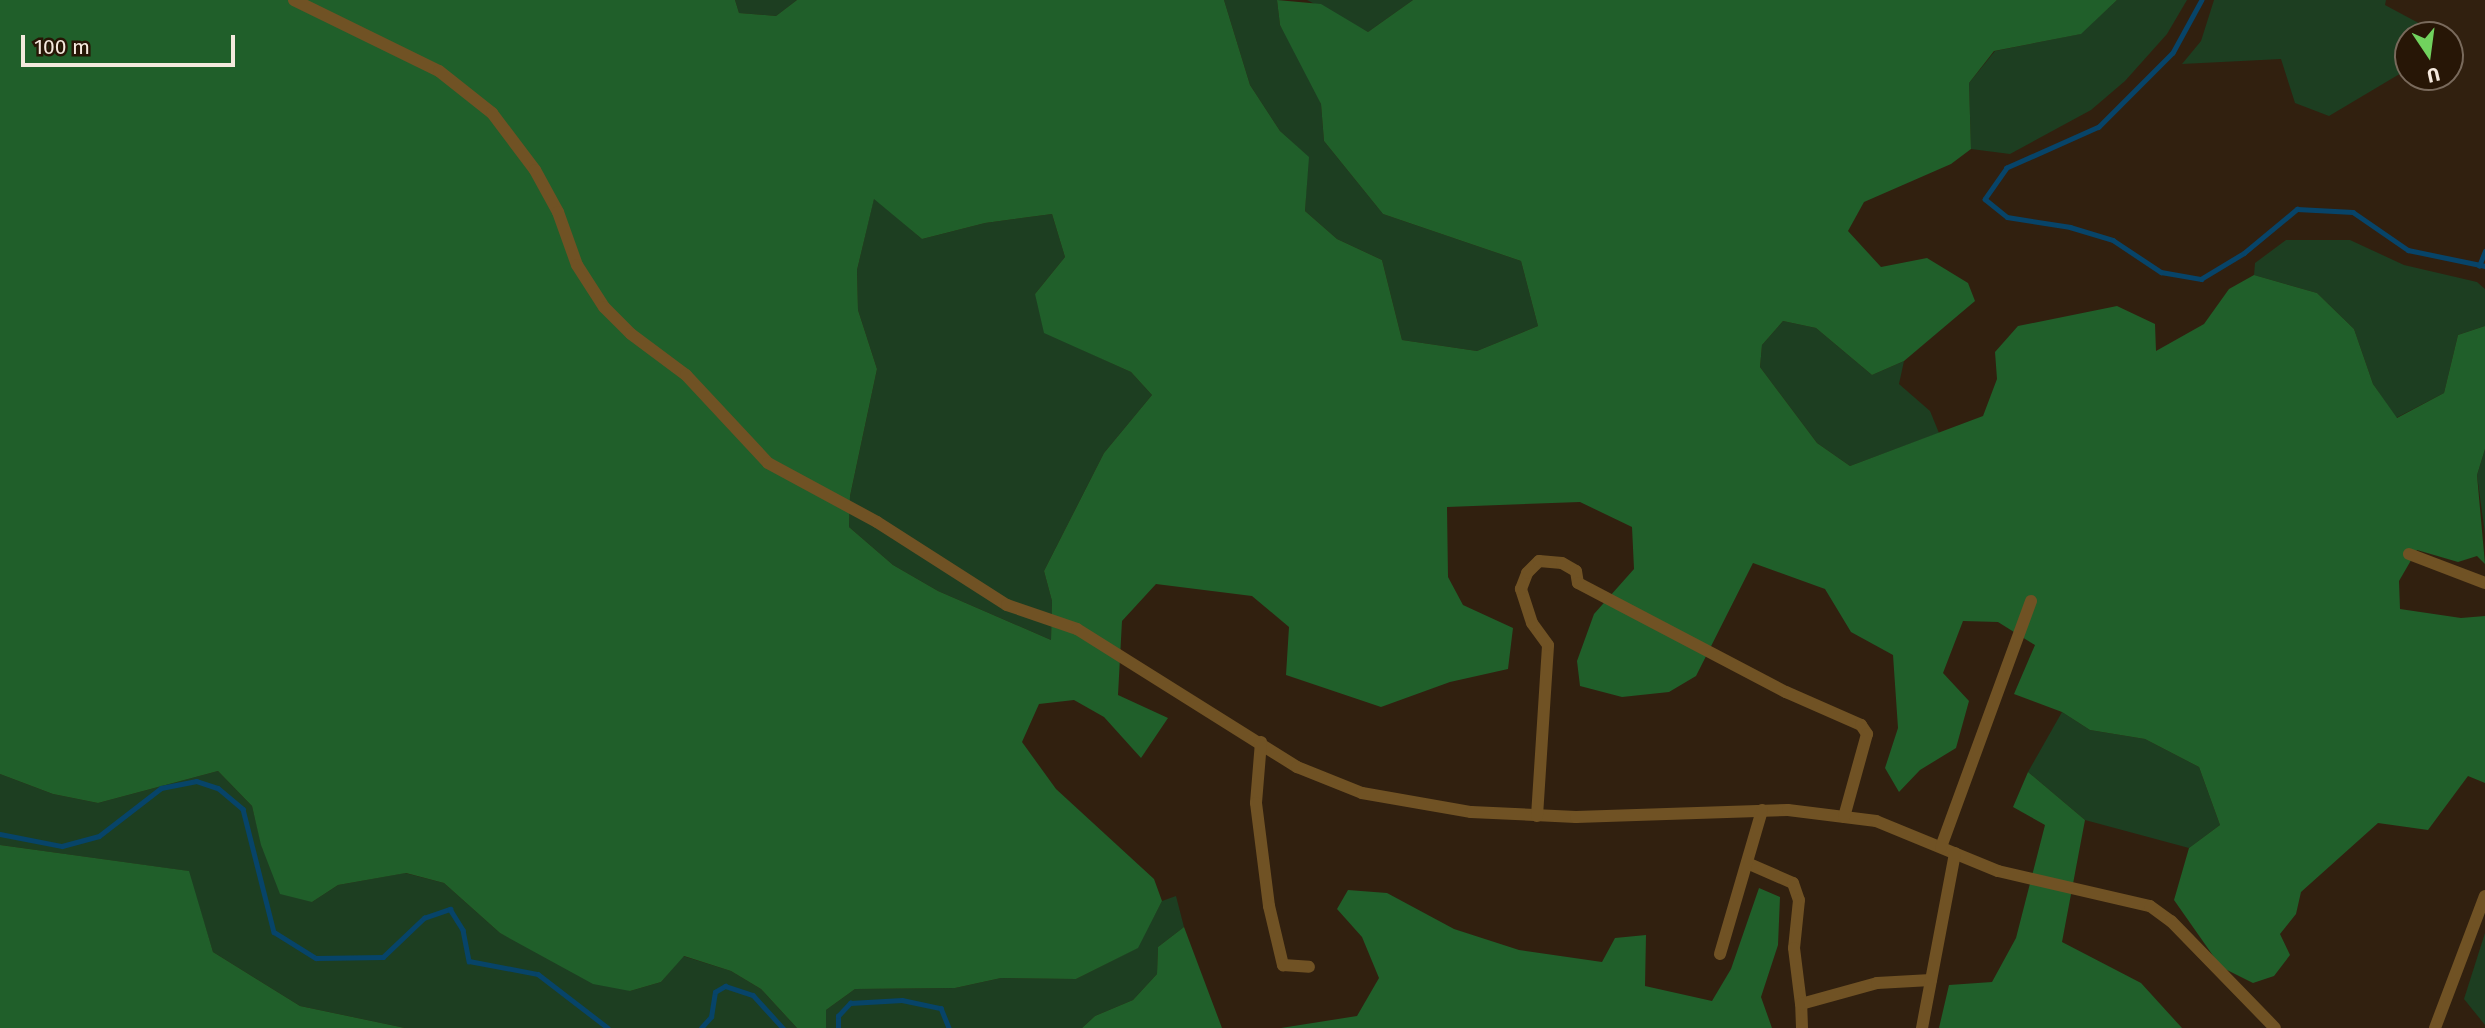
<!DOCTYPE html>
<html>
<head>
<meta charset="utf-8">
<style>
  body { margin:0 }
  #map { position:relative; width:2485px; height:1028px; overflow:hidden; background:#31200f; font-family:"Fira Sans",sans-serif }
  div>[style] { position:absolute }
  .green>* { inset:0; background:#1d3e21 }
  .forest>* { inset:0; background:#205f2a }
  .stream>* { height:4.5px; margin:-2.25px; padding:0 2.25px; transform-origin:2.25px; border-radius:2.25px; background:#074469 }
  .minor>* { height:12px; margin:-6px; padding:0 6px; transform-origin:6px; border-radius:6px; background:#705224 }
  span { translate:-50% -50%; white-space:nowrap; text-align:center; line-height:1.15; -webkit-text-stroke:7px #271606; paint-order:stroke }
  .north { position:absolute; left:2394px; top:21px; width:70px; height:70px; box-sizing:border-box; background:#271606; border:2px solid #796a5c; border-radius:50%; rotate:167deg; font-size:19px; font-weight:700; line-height:28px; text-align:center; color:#f5e9de }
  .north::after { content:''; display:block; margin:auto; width:24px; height:32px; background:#71d25e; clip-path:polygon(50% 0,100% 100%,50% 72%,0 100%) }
  .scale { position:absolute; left:21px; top:35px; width:214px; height:32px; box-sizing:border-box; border:4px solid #f5e9de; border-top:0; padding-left:9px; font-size:21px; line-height:24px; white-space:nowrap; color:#f5e9de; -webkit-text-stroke:5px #271606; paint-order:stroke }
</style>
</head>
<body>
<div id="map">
  <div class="green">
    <i style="clip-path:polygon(735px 0,797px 0,776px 16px,739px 13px)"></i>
    <i style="clip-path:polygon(1224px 0,1277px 0,1280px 25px,1312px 78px,1321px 104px,1324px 141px,1383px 214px,1521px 261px,1538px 326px,1477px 351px,1402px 340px,1382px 260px,1337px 239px,1305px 211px,1308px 157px,1280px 131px,1250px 85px)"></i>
    <i style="clip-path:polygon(1307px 0,1413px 0,1368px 32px)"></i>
    <i style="clip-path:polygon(2117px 0,2187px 0,2167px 34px,2125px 81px,2091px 110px,2010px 154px,1971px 149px,1969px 83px,1995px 51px,2080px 34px)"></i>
    <i style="clip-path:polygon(2214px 0,2386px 0,2385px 5px,2426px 27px,2426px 35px,2408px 35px,2408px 69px,2329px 116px,2295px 103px,2281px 59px,2182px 64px,2201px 41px)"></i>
    <i style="clip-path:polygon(874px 198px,922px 239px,985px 223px,1052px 214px,1065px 257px,1035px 294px,1081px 349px,1131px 372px,1152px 395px,1104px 453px,1044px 571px,1052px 601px,1051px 640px,938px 591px,893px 565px,849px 527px,850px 496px,877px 369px,858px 310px,857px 270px)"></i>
    <i style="clip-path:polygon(2286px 240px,2350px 240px,2404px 265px,2477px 282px,2485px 289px,2485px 326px,2458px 335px,2444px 393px,2396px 418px,2373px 384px,2354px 329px,2317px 293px,2254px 275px,2255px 263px)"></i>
    <i style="clip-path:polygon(1783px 321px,1816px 328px,1872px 375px,1904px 361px,1899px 384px,1930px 411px,1939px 433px,1850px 466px,1817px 443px,1760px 367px,1762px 345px)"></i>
    <i style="clip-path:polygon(2485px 449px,2485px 534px,2477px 475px)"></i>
    <i style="clip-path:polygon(2062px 712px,2090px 730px,2145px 739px,2199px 767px,2220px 825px,2189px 848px,2085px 820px,2028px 772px)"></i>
    <i style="clip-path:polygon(218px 771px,252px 806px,263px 850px,312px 902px,338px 885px,405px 873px,444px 883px,500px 933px,630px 991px,661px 982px,683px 956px,731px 971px,761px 989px,797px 1028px,405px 1028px,300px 1006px,213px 952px,188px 871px,0 845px,0 774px,53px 794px,98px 803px)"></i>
    <i style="clip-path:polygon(1176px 896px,1184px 927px,1158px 947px,1157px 974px,1133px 1000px,1095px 1016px,1082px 1028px,826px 1028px,826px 1010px,855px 989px,955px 988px,1001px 978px,1076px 979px,1137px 948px,1162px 901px)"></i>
    <i style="clip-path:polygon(2485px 933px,2485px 1025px,2464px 999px)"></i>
  </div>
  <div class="forest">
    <i style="clip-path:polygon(evenodd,0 0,735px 0,739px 13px,776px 16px,797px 0,1224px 0,1250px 85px,1280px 131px,1309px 157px,1305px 211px,1337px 239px,1382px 260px,1402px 340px,1477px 351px,1538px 326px,1521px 261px,1383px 214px,1324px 141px,1321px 104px,1280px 25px,1277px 0,1321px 4px,1368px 32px,1413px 0,2117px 0,2081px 34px,1994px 51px,1969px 83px,1971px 149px,1951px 164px,1864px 202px,1848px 231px,1881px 267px,1927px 258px,1968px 283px,1975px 301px,1904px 361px,1872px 375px,1816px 328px,1783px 321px,1762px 345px,1760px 367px,1817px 443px,1850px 466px,1983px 416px,1997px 379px,1995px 352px,2018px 326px,2117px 306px,2155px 324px,2156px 351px,2204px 324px,2229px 289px,2254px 275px,2317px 293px,2354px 329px,2373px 384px,2397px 418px,2444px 393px,2458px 335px,2485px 326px,2485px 449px,2477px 475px,2485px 564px,2477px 556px,2458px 562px,2417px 550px,2399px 581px,2400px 609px,2461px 618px,2485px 616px,2485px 783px,2468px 776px,2428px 830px,2378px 823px,2301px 892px,2296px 914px,2280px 934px,2290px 955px,2274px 976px,2253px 983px,2221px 967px,2174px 900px,2189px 848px,2220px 825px,2199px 767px,2145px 739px,2090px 730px,2062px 712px,2014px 694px,2035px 645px,1998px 622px,1963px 621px,1943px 673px,1969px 701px,1956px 748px,1920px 770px,1899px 792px,1885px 768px,1898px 728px,1893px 655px,1851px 632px,1825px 589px,1753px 563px,1696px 676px,1669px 692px,1622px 697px,1580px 686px,1577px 661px,1594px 614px,1634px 569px,1632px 527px,1580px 502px,1447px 507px,1448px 577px,1463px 605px,1513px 628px,1508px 669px,1450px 682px,1381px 707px,1286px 675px,1289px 627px,1252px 596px,1156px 584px,1122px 621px,1118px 695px,1168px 718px,1141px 758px,1104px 717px,1074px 700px,1039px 704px,1022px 742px,1056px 789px,1154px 879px,1162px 901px,1138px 948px,1076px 979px,1001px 978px,955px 988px,855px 989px,826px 1010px,826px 1028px,797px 1028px,761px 989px,731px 971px,684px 956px,661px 982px,630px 991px,593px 984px,500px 933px,444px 883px,406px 873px,338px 885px,312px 902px,280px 894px,261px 845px,252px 806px,218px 771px,98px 803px,53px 794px,0 774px,0 0,874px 199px,922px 239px,985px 223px,1052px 214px,1065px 257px,1035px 294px,1044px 333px,1131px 372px,1152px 395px,1104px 453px,1044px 571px,1052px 601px,1051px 640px,938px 591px,893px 565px,849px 527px,850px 496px,877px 369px,858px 310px,857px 270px,874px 199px)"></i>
    <i style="clip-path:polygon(2028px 772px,2085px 820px,2062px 942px,2141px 983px,2182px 1028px,1939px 1028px,1949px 985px,1992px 982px,2016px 938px,2045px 825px,2013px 807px)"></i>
    <i style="clip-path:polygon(0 845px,189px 871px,213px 952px,300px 1006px,405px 1028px,0 1028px)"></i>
    <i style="clip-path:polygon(1759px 888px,1780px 897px,1778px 945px,1761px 997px,1772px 1028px,1281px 1028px,1357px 1016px,1379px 978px,1362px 937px,1337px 909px,1348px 890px,1387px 893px,1454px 929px,1519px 950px,1602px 962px,1615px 938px,1646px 935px,1645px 986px,1712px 1001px,1731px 969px)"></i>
    <i style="clip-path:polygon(1184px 927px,1222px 1028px,1082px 1028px,1095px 1016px,1133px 1000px,1157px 974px,1158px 947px)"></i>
  </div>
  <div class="stream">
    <i style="left:2202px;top:0;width:60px;rotate:118.7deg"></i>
    <i style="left:2173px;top:53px;width:105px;rotate:135deg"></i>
    <i style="left:2099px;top:127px;width:101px;rotate:156deg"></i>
    <i style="left:2007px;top:168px;width:38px;rotate:125deg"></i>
    <i style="left:1985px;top:199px;width:28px;rotate:39deg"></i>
    <i style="left:2007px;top:217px;width:64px;rotate:9deg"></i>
    <i style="left:2070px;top:227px;width:45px;rotate:16.8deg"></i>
    <i style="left:2113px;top:240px;width:58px;rotate:33.7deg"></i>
    <i style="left:2161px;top:272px;width:41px;rotate:9.9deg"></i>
    <i style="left:2201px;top:279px;width:50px;rotate:-31.2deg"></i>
    <i style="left:2244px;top:253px;width:69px;rotate:-39.7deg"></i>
    <i style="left:2297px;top:209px;width:56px;rotate:3.1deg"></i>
    <i style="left:2353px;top:212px;width:67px;rotate:34.6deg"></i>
    <i style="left:2408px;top:250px;width:79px;rotate:11.7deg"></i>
    <i style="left:2479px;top:266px;width:16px;rotate:-68deg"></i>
    <i style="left:0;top:834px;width:63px;rotate:11deg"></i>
    <i style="left:62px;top:846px;width:38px;rotate:-15deg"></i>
    <i style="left:99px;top:836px;width:78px;rotate:-37.7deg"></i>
    <i style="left:161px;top:788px;width:36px;rotate:-11deg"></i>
    <i style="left:196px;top:781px;width:23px;rotate:18deg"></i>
    <i style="left:218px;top:788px;width:33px;rotate:40deg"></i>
    <i style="left:243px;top:809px;width:127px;rotate:75.9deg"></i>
    <i style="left:274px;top:932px;width:49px;rotate:31.8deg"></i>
    <i style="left:316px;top:958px;width:67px;rotate:-0.9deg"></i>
    <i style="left:383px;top:957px;width:57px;rotate:-43.6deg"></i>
    <i style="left:424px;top:918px;width:28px;rotate:-19deg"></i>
    <i style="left:450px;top:909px;width:25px;rotate:58deg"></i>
    <i style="left:463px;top:930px;width:32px;rotate:79deg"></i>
    <i style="left:469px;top:961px;width:70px;rotate:10.7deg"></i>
    <i style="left:538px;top:974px;width:88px;rotate:37.6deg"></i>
    <i style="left:701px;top:1028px;width:15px;rotate:-48deg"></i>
    <i style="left:711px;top:1017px;width:25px;rotate:-81deg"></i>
    <i style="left:715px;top:992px;width:12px;rotate:-31deg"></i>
    <i style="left:725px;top:986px;width:29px;rotate:18deg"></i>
    <i style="left:753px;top:995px;width:45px;rotate:47.7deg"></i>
    <i style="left:838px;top:1028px;width:12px;rotate:-90deg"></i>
    <i style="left:838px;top:1016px;width:18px;rotate:-47deg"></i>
    <i style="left:850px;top:1003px;width:52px;rotate:-3.3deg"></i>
    <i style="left:902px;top:1000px;width:40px;rotate:12deg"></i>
    <i style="left:941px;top:1008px;width:22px;rotate:68deg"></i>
  </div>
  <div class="minor">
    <i style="left:294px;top:0;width:161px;rotate:26.1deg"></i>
    <i style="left:439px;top:71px;width:68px;rotate:38.4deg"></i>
    <i style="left:492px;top:113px;width:71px;rotate:53deg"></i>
    <i style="left:535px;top:170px;width:48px;rotate:61.3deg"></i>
    <i style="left:558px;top:212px;width:56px;rotate:70.3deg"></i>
    <i style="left:577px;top:265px;width:50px;rotate:57.3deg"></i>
    <i style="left:604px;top:307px;width:38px;rotate:45deg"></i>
    <i style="left:631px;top:334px;width:69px;rotate:36.7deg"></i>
    <i style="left:686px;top:375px;width:120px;rotate:47deg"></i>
    <i style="left:768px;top:463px;width:124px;rotate:28.4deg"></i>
    <i style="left:877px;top:522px;width:154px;rotate:32.6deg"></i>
    <i style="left:1007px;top:605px;width:74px;rotate:18.9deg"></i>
    <i style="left:1077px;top:629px;width:260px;rotate:32.1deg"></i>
    <i style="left:1297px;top:767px;width:70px;rotate:21.8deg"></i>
    <i style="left:1362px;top:793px;width:111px;rotate:9.9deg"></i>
    <i style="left:1471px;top:812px;width:105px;rotate:2.7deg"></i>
    <i style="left:1576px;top:817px;width:212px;rotate:-1.9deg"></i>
    <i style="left:1788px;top:810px;width:89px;rotate:7.1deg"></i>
    <i style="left:1876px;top:821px;width:132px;rotate:22.3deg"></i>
    <i style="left:1998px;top:871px;width:156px;rotate:13deg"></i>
    <i style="left:2150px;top:906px;width:26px;rotate:36deg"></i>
    <i style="left:2171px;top:921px;width:149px;rotate:45.8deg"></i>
    <i style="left:2409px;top:554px;width:81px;rotate:20.9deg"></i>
    <i style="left:1261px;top:742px;width:61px;rotate:94.7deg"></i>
    <i style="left:1256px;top:803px;width:104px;rotate:82.8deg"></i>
    <i style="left:1269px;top:906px;width:61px;rotate:76.7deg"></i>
    <i style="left:1283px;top:965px;width:26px;rotate:4deg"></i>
    <i style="left:1537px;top:816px;width:171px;rotate:-86.3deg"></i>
    <i style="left:1548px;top:645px;width:27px;rotate:-126deg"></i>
    <i style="left:1532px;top:623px;width:36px;rotate:-108deg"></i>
    <i style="left:1521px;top:589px;width:17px;rotate:-69deg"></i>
    <i style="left:1527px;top:573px;width:17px;rotate:-45deg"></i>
    <i style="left:1539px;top:561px;width:23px;rotate:5deg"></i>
    <i style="left:1562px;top:563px;width:16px;rotate:30deg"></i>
    <i style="left:1576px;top:571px;width:12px;rotate:81deg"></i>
    <i style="left:1578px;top:583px;width:235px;rotate:27.7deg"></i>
    <i style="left:1786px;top:692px;width:82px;rotate:23.7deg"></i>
    <i style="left:1861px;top:725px;width:11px;rotate:56deg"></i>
    <i style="left:1867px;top:734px;width:86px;rotate:105.5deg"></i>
    <i style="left:1941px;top:847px;width:262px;rotate:-69.9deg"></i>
    <i style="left:1747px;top:863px;width:50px;rotate:23.5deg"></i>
    <i style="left:1793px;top:883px;width:18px;rotate:71deg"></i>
    <i style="left:1799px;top:900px;width:48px;rotate:95.9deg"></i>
    <i style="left:1794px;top:948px;width:56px;rotate:82.9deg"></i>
    <i style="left:1720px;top:954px;width:150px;rotate:-73.7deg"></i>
    <i style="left:1802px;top:1028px;width:24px;rotate:-92deg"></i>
    <i style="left:1801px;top:1004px;width:79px;rotate:-15.4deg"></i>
    <i style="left:1877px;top:983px;width:54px;rotate:-3.2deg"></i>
    <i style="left:1922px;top:1028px;width:178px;rotate:-79.3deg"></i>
    <i style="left:2435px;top:1028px;width:141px;rotate:-69.3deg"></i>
  </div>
  <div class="north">U</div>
  <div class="scale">100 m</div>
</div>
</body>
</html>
